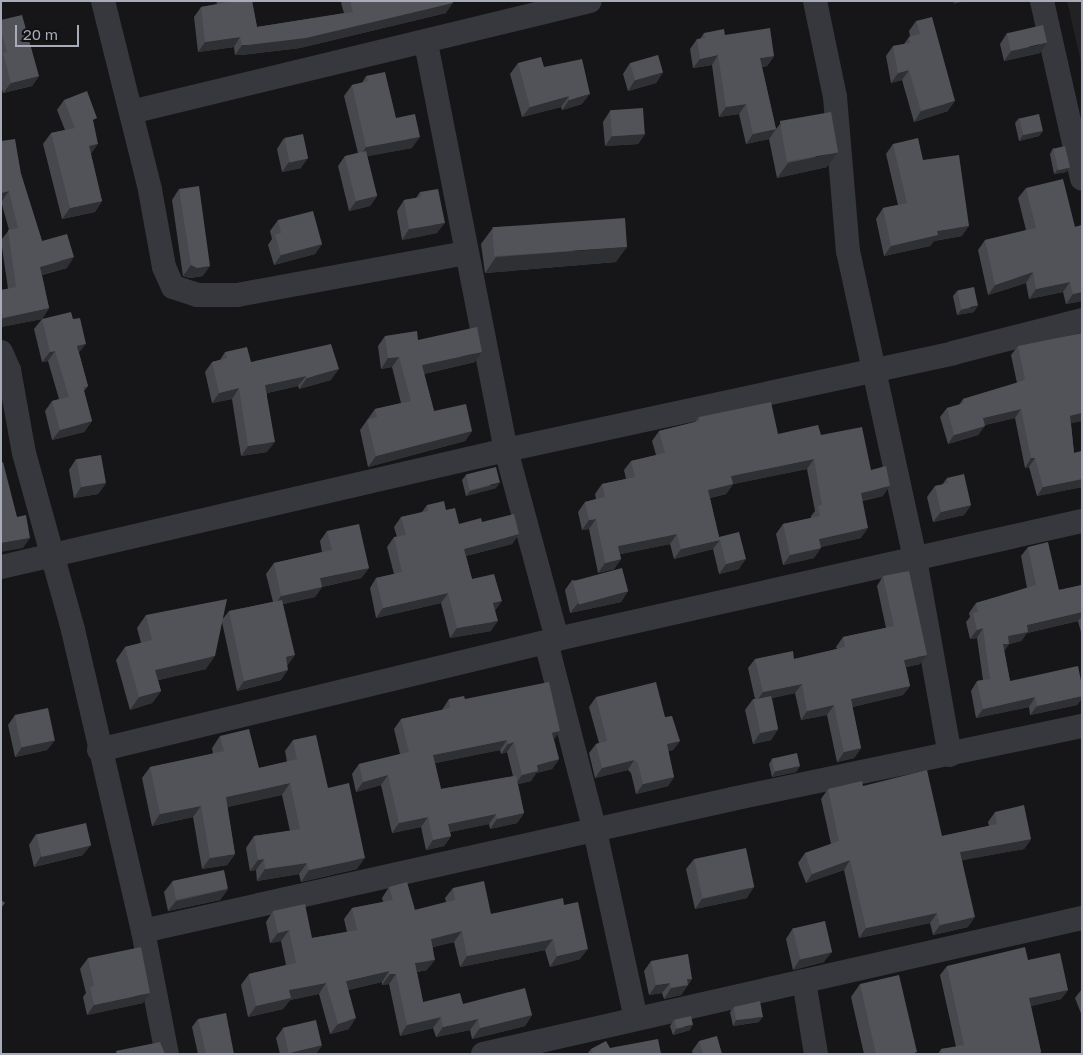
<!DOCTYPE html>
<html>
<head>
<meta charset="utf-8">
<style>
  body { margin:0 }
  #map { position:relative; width:1083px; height:1055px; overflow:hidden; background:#161618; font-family:"Golos Text",sans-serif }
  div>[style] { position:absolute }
  .built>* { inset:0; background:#222225 }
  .street>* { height:24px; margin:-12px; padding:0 12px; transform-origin:12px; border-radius:12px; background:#37383d }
  .wall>* { inset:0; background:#47484d }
  .shaded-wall>* { inset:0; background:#2f3033 }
  .building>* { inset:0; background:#525359; transform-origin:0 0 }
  span { translate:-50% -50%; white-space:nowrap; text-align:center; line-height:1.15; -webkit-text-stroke:5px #111113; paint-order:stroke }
  .frame { position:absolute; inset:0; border:2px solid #a8acb8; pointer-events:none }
  .scale { position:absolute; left:15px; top:25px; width:64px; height:22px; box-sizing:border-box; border:2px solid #a8acb8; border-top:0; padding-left:6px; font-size:15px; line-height:18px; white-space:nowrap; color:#a8acb8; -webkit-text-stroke:4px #111113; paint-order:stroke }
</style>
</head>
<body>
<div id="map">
  <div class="built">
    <i style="clip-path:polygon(1067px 1px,1082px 1px,1082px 66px)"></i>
  </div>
  <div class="street">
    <i style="left:103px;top:1px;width:195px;rotate:76deg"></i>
    <i style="left:150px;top:190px;width:78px;rotate:79.7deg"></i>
    <i style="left:164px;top:267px;width:22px;rotate:66deg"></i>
    <i style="left:173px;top:287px;width:25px;rotate:18deg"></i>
    <i style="left:197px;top:295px;width:40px"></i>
    <i style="left:237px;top:295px;width:232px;rotate:-10.4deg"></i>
    <i style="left:815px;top:1px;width:98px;rotate:78.2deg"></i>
    <i style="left:835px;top:97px;width:155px;rotate:85.2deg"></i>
    <i style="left:848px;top:251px;width:315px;rotate:77.7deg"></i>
    <i style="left:915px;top:559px;width:199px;rotate:79.9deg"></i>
    <i style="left:1042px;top:1px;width:182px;rotate:77.3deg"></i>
    <i style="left:426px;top:43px;width:415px;rotate:78.9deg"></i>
    <i style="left:506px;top:450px;width:196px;rotate:74.9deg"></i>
    <i style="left:131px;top:112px;width:472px;rotate:-13.6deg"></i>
    <i style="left:1px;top:352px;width:20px;rotate:66deg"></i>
    <i style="left:9px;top:370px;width:84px;rotate:79.8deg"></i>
    <i style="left:24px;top:453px;width:184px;rotate:74.5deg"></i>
    <i style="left:73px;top:630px;width:309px;rotate:76.9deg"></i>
    <i style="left:143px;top:931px;width:125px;rotate:79deg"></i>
    <i style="left:1px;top:567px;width:518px;rotate:-13.04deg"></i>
    <i style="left:506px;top:450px;width:457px;rotate:-12.2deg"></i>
    <i style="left:953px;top:353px;width:133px;rotate:-14.3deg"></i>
    <i style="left:546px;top:642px;width:195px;rotate:75.5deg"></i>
    <i style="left:595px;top:831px;width:192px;rotate:77.7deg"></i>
    <i style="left:99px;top:750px;width:471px;rotate:-13.6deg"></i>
    <i style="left:557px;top:639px;width:538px;rotate:-12.67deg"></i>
    <i style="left:143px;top:931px;width:604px;rotate:-12.63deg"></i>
    <i style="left:732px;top:799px;width:358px;rotate:-11.8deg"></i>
    <i style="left:804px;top:981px;width:74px;rotate:80.7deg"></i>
    <i style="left:483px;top:1054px;width:614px;rotate:-12.79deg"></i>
  </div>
  <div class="wall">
    <i style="clip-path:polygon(216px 1px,252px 1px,257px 27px,344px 13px,341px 3px,343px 1px,384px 1px,446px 13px,300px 48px,241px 55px,235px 55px,234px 47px,198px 52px,194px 17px,201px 7px,217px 4px)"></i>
    <i style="clip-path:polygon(1px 20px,39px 76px,32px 86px,3px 93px,1px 85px)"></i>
    <i style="clip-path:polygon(916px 21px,948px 111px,914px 122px,902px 80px,891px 83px,886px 56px,893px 46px,904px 44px,909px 37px,910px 36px,909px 31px)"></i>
    <i style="clip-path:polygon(704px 33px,725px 35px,774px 56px,767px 66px,762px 67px,776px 129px,780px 124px,827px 167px,777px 178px,769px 139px,746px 144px,739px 114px,719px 117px,712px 65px,693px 68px,690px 49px,697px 39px,700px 39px)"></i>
    <i style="clip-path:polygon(1007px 33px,1040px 53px,1004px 61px,1000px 44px)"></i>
    <i style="clip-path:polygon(518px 63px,544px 67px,582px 104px,562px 110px,561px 107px,522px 117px,510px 74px)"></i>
    <i style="clip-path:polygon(630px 63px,663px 72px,656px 83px,628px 91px,623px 74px)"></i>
    <i style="clip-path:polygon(366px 76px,396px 118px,412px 148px,367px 156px,377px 196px,370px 206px,349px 211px,338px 166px,345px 156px,358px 153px,344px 96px,352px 85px,362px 83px)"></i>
    <i style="clip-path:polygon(64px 100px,93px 123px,91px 154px,102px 201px,95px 212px,62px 219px,43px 144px,51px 133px,65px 130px,57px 110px)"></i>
    <i style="clip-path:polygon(610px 111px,645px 134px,638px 144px,605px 146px,603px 122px)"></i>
    <i style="clip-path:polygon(1019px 118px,1043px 131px,1039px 136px,1019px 141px,1015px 123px)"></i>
    <i style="clip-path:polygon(284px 138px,301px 168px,282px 172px,277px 149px)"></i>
    <i style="clip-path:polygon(1px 141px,21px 174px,42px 241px,67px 268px,42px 275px,49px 308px,42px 319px,1px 327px,1px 290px,8px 289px,1px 240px,9px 230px,1px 201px)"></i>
    <i style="clip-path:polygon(893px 144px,923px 160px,962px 236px,934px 241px,930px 246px,884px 256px,876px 219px,883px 208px,898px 205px,886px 154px)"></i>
    <i style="clip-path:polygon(1053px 148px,1070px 167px,1066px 172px,1054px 174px,1050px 154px)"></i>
    <i style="clip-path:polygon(1026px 188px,1075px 227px,1082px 225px,1082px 301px,1066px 304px,1063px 292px,1029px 299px,1026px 283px,988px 295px,978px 250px,985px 240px,1026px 230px,1018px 198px)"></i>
    <i style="clip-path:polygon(179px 189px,203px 276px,190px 278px,183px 276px,172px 200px)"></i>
    <i style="clip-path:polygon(420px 192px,437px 233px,402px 240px,397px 211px,404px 200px,416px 198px)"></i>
    <i style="clip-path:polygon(278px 220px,322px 244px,315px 254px,274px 265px,268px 245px,272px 239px,270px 231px)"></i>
    <i style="clip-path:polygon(492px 229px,616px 262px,485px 273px,481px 244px)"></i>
    <i style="clip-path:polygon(957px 291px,974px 312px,957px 315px,953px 296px)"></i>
    <i style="clip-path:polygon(42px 319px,79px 353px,88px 386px,84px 391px,92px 421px,84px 432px,52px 440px,45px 411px,52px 401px,59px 399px,48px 361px,42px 362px,34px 329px)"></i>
    <i style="clip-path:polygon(385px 336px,418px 340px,475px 362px,424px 374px,434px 411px,472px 431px,465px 441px,368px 467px,360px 430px,375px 409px,401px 403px,392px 367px,381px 369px,378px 346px)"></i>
    <i style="clip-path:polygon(1018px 346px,1071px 423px,1074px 453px,1082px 451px,1082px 487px,1037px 496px,1029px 467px,1025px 468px,1015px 418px,985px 425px,978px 435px,948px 444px,940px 417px,947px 408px,959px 405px,963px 399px,1017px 383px,1011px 355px)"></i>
    <i style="clip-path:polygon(225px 352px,251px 362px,331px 380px,299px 389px,298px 386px,267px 393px,267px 452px,241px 456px,232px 399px,212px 403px,205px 372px,212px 362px,220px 360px)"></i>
    <i style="clip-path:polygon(699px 417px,778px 434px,821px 435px,871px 470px,883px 496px,862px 501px,861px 538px,821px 547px,814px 558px,783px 565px,776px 534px,783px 524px,811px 518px,811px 516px,815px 511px,807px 469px,733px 484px,726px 494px,710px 498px,719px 537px,739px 569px,719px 574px,713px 549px,674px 559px,670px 544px,620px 554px,621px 559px,614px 569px,598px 573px,589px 529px,582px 530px,578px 512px,585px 502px,596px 499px,595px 494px,602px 484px,626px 479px,624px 470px,631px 461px,656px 455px,652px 441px,659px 431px,695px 422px)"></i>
    <i style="clip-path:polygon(76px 459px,106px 483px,98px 494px,74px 498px,69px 470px)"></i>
    <i style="clip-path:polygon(466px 475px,496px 488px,466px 496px,462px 480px)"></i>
    <i style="clip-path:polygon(947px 478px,971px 505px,964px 515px,933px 522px,927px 497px,935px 486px,942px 485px)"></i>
    <i style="clip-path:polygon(427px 505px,446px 510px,459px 524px,482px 522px,519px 534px,512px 544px,466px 556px,472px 579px,495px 611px,491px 631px,450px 638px,441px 603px,376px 618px,370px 588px,376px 578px,394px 574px,387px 547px,394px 537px,397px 537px,394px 527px,401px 517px,422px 512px)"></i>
    <i style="clip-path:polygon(327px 531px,369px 568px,361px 578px,322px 587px,315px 597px,283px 604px,288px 665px,287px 665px,281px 680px,237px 691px,222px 622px,206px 669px,158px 680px,161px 691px,152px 703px,130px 710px,116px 660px,125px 647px,141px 643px,137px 628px,146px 615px,222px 620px,229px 611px,273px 602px,266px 574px,274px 563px,322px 552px,320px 541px)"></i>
    <i style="clip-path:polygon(1028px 547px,1059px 590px,1082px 585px,1082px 636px,1078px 621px,1027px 633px,1021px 641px,1009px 644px,1004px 651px,1010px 681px,1082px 686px,1082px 698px,1077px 705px,1030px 715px,1029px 707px,976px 718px,971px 691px,977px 681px,983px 680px,977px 638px,970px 639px,966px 622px,970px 617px,969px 613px,976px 603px,1027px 588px,1021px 556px)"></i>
    <i style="clip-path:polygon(883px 576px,920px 664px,906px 667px,910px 686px,903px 695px,852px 707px,861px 748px,854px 758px,837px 762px,827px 715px,801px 720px,795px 693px,772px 698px,778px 729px,771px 740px,753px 744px,745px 710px,753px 699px,755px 699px,748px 668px,755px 659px,794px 659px,837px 649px,836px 647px,843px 637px,886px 628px,877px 586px)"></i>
    <i style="clip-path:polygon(572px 580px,628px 591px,621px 602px,570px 613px,565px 590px)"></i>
    <i style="clip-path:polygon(596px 697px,665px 717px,680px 741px,673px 750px,668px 751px,674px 777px,668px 786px,636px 794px,631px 773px,628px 770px,595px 778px,589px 753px,596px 744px,599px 743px,589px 707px)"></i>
    <i style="clip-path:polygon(evenodd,449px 699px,465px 699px,554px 740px,559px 759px,552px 769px,536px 773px,531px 781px,518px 784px,524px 813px,517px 823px,490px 829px,489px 824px,450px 832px,451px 836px,444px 846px,426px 850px,421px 827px,392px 833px,381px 785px,356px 792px,352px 774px,359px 764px,400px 754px,394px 729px,401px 719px,442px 710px,449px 699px,500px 750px,501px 754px,507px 752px,513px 776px,441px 789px,435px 763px,500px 750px)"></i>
    <i style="clip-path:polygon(15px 715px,55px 740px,47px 750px,15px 757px,8px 725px)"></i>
    <i style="clip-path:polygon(220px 736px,259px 768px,287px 762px,285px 751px,293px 740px,328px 788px,357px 869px,301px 882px,299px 874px,257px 881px,256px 870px,250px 871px,246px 848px,254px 836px,290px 831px,282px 795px,227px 807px,235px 854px,227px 865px,202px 869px,193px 817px,152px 826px,142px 778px,150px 767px,213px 754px,212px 748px)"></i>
    <i style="clip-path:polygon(772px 759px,800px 766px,796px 772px,772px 777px,769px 764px)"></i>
    <i style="clip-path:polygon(863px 786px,942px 836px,989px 826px,988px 822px,995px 812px,1031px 839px,1024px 849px,962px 860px,968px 927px,933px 935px,930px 923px,859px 938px,844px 870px,806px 883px,798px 863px,805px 853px,831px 844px,821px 799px,828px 789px)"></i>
    <i style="clip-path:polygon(36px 834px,83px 855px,34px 867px,29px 845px)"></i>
    <i style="clip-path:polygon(694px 859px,747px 898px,695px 909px,686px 869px)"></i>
    <i style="clip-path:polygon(172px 882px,228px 889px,220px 900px,168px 911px,164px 892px)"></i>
    <i style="clip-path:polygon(389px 887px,415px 910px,446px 902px,445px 898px,453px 888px,491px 914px,564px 905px,580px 959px,550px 967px,545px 950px,460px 967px,454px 942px,433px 947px,427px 970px,417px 972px,423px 1002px,463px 1004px,532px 1015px,525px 1026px,472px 1039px,470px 1030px,436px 1037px,433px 1028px,400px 1036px,389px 984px,382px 985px,382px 982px,348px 990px,349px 1029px,330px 1034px,319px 994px,290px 1000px,283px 1009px,248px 1017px,241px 985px,249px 974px,286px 965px,281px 941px,270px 943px,266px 922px,273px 911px,312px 938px,347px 932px,344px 919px,352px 908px,383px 902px,382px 898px)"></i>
    <i style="clip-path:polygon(793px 928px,824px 962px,793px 970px,786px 939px)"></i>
    <i style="clip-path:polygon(88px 958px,143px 1003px,87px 1015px,83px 997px,86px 993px,80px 969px)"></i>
    <i style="clip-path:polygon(1028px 960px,1068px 990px,1061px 999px,1031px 1006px,1041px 1052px,1040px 1054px,938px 1054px,941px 1049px,956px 1047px,940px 975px,947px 966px)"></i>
    <i style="clip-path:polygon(651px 961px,692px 979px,681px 995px,664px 999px,662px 993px,649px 995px,644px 971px)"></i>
    <i style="clip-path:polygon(860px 984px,916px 1054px,864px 1054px,851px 997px)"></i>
    <i style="clip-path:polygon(1082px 989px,1082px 1016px,1075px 998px)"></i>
    <i style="clip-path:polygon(734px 1007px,759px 1022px,733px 1026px,730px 1012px)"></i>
    <i style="clip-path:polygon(198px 1019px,234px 1054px,198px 1054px,192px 1027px)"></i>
    <i style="clip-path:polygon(674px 1020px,690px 1030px,673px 1035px,670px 1026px)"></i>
    <i style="clip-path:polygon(283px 1028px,322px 1045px,316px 1054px,280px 1054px,276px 1038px)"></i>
    <i style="clip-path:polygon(699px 1041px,722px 1054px,693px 1054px,692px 1051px)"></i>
    <i style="clip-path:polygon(610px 1048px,661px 1054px,587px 1054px,591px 1049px)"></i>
  </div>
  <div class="shaded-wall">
    <i style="clip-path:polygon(955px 1px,966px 1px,953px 4px)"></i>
    <i style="clip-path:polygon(453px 3px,446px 13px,300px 48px,241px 55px,235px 55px,242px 45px)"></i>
    <i style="clip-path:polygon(240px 37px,234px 47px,198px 52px,205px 42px)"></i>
    <i style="clip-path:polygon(1047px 43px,1040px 53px,1004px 61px,1011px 51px)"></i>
    <i style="clip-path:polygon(718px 55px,712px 65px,693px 68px,700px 59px)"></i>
    <i style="clip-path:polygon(774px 56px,767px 66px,753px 68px,760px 58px)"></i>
    <i style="clip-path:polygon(909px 70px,902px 80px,891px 83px,898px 73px)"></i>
    <i style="clip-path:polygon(663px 72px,656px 83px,628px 91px,635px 80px)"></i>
    <i style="clip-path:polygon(39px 76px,32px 86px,3px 93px,11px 83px)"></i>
    <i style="clip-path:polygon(590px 94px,582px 104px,562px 110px,569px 100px)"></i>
    <i style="clip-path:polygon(569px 96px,561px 107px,522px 117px,530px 107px)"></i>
    <i style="clip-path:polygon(955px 101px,948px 111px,914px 122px,921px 111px)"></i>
    <i style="clip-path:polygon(746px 104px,739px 114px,719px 117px,726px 107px)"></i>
    <i style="clip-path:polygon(776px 129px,769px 139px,746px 144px,753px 134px)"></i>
    <i style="clip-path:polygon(1043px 131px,1039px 136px,1019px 141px,1023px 135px)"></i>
    <i style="clip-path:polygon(645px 134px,638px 144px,605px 146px,612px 136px)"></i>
    <i style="clip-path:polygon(420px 137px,412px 148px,359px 158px,366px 147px)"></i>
    <i style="clip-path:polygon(98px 144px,91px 154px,89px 146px)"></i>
    <i style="clip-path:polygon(838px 152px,827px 167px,777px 178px,788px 163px)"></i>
    <i style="clip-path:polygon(308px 158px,301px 168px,282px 172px,289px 162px)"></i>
    <i style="clip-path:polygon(1070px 167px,1066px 172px,1054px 174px,1058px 169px)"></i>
    <i style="clip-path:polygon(9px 191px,2px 201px,1px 201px,1px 193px)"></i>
    <i style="clip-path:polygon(377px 196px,370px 206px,349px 211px,356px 201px)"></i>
    <i style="clip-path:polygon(102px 201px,95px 212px,62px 219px,70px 208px)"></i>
    <i style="clip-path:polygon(445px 223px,437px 233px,402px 240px,409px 229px)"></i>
    <i style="clip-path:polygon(969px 226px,962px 236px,934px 241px,930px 246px,884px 256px,891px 246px,937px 231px)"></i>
    <i style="clip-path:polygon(322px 244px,315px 254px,274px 265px,281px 255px)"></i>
    <i style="clip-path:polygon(627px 247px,616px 262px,485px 273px,496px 257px)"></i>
    <i style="clip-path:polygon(74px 257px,67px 268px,33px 277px,40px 267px)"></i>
    <i style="clip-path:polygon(191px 265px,210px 266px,203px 276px,190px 278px,183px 276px)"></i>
    <i style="clip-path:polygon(1033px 272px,1026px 283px,988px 295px,995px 285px)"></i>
    <i style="clip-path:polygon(1070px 282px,1063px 292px,1029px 299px,1036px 289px)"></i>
    <i style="clip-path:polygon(1082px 292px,1082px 301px,1066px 304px,1073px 294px)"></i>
    <i style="clip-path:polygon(978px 306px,974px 312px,957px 315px,961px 310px)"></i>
    <i style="clip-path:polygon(49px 308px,42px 319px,1px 327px,1px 321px,3px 318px)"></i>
    <i style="clip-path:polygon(86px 344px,78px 354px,77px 346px)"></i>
    <i style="clip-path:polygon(55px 351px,48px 361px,42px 362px,50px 352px)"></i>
    <i style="clip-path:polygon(482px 352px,475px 362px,415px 376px,422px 365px)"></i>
    <i style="clip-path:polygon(399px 357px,392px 367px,381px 369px,388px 358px)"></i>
    <i style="clip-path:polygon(339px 369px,331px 380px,299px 389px,307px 378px)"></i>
    <i style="clip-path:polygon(306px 376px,298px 386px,258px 395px,265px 385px)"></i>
    <i style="clip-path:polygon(239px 388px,232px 399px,212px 403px,219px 393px)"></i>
    <i style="clip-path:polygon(1021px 409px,1015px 418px,976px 427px,983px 418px)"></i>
    <i style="clip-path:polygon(1082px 413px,1082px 421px,1064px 425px,1070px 416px)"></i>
    <i style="clip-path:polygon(92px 421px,84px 432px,52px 440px,60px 430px)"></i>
    <i style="clip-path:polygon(985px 426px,978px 435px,948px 444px,954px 435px)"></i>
    <i style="clip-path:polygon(472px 431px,465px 441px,368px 467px,376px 456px)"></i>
    <i style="clip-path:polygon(275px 442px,267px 452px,241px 456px,248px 446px)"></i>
    <i style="clip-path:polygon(1031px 458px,1035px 458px,1029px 467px,1025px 468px)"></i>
    <i style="clip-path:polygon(814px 459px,807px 469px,724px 486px,731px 476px)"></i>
    <i style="clip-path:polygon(1082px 479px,1082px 487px,1037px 496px,1043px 487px)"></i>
    <i style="clip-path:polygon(106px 483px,98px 494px,74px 498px,81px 487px)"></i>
    <i style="clip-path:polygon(500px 483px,496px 488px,466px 496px,470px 491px)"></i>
    <i style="clip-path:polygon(733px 484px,726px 494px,701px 500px,708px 490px)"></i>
    <i style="clip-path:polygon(890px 486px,883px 496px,854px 502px,861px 493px)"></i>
    <i style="clip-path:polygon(971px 505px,964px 515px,933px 522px,941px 512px)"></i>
    <i style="clip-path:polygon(596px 519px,589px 529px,582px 530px,589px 520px)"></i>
    <i style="clip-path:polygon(868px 528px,861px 538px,812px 549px,819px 539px)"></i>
    <i style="clip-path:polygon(519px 534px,512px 544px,457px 558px,464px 549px)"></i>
    <i style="clip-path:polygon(677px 534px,670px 544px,612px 556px,618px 546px)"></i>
    <i style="clip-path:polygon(30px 538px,23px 548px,1px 552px,1px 543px)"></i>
    <i style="clip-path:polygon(720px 540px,713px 549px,674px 559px,681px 549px)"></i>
    <i style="clip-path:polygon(821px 548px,814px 558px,783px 565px,790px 555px)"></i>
    <i style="clip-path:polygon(621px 559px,614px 569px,598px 573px,605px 563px)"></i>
    <i style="clip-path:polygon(746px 559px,739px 569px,719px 574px,726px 564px)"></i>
    <i style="clip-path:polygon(369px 568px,361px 578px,313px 589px,320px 578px)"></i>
    <i style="clip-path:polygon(322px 587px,315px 597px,274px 606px,281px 596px)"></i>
    <i style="clip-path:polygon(628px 591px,621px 602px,570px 613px,578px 603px)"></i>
    <i style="clip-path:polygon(448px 593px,441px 603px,376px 618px,383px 608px)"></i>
    <i style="clip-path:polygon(502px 601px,495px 611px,493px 603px)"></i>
    <i style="clip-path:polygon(1082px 612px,1082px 616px,1078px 621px,1027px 633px,1021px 641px,1009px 644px,1002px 653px,1001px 646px,1008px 636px,1027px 625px)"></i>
    <i style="clip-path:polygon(498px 621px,491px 631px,450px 638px,457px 628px)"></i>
    <i style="clip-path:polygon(983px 628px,977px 638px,970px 639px,977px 630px)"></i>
    <i style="clip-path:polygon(295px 655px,288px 665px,278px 667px,286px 657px)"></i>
    <i style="clip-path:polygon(927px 655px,920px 664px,897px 669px,904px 660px)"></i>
    <i style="clip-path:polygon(215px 656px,206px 669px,146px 683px,155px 670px)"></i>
    <i style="clip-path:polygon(288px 670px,281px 680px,237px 691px,244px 681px)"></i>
    <i style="clip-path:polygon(802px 684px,795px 693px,756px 702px,763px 692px)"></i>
    <i style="clip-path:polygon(910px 686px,903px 695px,844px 709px,851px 699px)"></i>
    <i style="clip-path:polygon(161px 691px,152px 703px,130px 710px,139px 697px)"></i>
    <i style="clip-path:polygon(1082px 696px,1082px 698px,1077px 705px,1030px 715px,1037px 706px)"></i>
    <i style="clip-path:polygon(1035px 697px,1029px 707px,976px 718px,983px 709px)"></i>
    <i style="clip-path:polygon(834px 705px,827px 715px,801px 720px,807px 711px)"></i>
    <i style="clip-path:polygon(778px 729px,771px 740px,753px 744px,760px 733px)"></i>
    <i style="clip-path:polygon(560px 731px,553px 741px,552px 733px)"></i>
    <i style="clip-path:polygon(55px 740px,47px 750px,15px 757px,22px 747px)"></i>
    <i style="clip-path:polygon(507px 740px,500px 750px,426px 765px,433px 755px)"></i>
    <i style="clip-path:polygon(680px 741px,673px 750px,660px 753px,667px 744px)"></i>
    <i style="clip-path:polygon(514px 742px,507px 752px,501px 754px,508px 744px)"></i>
    <i style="clip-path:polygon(861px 748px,854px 758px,837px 762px,844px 752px)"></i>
    <i style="clip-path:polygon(559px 759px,552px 769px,536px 773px,531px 781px,515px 785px,522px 775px,537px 765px)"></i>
    <i style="clip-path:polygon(634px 760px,628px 770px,595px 778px,602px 768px)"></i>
    <i style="clip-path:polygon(800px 766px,796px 772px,772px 777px,775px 771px)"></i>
    <i style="clip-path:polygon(388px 775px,381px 785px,356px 792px,363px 782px)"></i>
    <i style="clip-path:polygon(674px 777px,668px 786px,636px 794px,643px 784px)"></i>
    <i style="clip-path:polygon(290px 783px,282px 795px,218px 809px,226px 797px)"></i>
    <i style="clip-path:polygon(201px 806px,193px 817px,152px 826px,160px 814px)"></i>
    <i style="clip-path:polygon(524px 813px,517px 823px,490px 829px,497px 819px)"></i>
    <i style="clip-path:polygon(496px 814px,489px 824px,441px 834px,448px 824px)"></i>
    <i style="clip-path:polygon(428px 817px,421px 827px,392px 833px,399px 823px)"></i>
    <i style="clip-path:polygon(451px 836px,444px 846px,426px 850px,433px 840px)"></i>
    <i style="clip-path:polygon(1031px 839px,1024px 849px,953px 862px,960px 852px)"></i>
    <i style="clip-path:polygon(91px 845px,83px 855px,34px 867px,41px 856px)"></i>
    <i style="clip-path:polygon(235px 854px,227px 865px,202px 869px,210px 858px)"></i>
    <i style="clip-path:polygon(365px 858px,357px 869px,301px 882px,309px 870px)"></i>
    <i style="clip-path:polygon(264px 859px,256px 870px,250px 871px,258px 860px)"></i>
    <i style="clip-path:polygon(850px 860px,844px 870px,806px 883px,812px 874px)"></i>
    <i style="clip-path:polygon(307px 863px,299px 874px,257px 881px,265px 869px)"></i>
    <i style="clip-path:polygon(754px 887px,747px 898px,695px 909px,702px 899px)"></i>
    <i style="clip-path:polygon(228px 889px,220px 900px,168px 911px,176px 901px)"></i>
    <i style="clip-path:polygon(937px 913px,930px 923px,859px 938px,866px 928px)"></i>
    <i style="clip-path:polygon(975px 917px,968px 927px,933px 935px,940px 925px)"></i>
    <i style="clip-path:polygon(289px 930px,281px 941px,270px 943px,278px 933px)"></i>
    <i style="clip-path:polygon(462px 931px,454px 942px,423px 949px,431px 939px)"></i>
    <i style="clip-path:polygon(553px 939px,545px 950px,460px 967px,467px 956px)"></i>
    <i style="clip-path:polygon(588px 949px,580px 959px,550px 967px,557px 956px)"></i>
    <i style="clip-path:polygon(832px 952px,824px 962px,793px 970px,800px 959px)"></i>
    <i style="clip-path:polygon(435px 960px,427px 970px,407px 974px,415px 963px)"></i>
    <i style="clip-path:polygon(389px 971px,382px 982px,338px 992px,346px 981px)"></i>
    <i style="clip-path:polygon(390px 974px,396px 974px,389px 984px,382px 985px)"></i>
    <i style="clip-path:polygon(687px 979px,692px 979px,681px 995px,664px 999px,671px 988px)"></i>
    <i style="clip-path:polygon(326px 983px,319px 994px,290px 1000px,283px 1009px,248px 1017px,256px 1006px,289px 990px)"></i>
    <i style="clip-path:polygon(670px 983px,662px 993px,649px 995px,656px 985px)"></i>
    <i style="clip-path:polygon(1068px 990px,1061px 999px,1023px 1008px,1029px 998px)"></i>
    <i style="clip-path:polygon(150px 993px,143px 1003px,87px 1015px,94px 1005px)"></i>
    <i style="clip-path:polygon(532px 1015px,525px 1026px,472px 1039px,480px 1028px)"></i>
    <i style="clip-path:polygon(441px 1017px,433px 1028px,400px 1036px,407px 1025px)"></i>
    <i style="clip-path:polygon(763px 1017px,759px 1022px,733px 1026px,736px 1020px)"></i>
    <i style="clip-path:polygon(356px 1018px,349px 1029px,330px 1034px,338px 1024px)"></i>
    <i style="clip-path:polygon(478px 1019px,470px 1030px,436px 1037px,443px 1027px)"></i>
    <i style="clip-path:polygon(693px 1025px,690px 1030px,673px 1035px,676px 1029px)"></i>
    <i style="clip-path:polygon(322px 1045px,316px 1054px,289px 1054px,289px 1053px)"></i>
  </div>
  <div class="building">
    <i style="clip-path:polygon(225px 1px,252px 1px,257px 27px,353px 12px,350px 1px,452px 1px,453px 3px,306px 38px,248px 45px,242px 45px,240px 37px,205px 42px,201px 7px,225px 3px)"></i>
    <i style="clip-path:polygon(22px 15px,39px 76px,11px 83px,3px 53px,7px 52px,1px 31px,1px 20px)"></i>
    <i style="clip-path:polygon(932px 17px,955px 101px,921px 111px,909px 70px,898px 73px,893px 46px,910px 43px,909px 37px,920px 34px,916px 21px)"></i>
    <i style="left:1043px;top:25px;width:18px;height:37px;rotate:77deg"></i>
    <i style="clip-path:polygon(770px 28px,774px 56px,760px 58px,776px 129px,753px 134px,746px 104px,726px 107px,718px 55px,700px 59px,697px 39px,705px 38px,704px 33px,724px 29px,725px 35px)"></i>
    <i style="left:658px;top:55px;width:18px;height:29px;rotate:74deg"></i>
    <i style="clip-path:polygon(541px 57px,544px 67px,582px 59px,590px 94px,569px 100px,569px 96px,530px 107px,518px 63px)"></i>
    <i style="clip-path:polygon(385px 72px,396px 118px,415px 114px,420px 137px,366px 147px,352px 85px,368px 81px,366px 76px)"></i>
    <i style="clip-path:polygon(87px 91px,97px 118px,93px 120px,98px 144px,89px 146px,102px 201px,70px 208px,51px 133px,75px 128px,64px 100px)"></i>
    <i style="left:643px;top:108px;width:26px;height:33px;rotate:86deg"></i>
    <i style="left:831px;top:112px;width:41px;height:52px;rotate:80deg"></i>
    <i style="left:1039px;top:114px;width:17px;height:20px;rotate:77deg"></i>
    <i style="left:303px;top:134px;width:25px;height:19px;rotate:78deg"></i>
    <i style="clip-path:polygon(918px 138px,923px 160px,959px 155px,969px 226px,937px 231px,938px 235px,891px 246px,883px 208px,907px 203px,893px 144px)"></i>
    <i style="clip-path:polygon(15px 139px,21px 174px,42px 241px,67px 234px,74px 257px,40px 267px,49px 308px,3px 318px,1px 308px,1px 290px,16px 287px,8px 230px,18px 228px,9px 191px,1px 193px,1px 141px)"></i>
    <i style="left:1065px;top:146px;width:22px;height:12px;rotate:77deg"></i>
    <i style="left:366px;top:151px;width:46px;height:22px;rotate:76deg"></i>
    <i style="clip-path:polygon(1063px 179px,1075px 227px,1082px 225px,1082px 292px,1073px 294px,1070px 282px,1036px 289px,1033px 272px,995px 285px,985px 240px,1036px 228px,1026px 188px)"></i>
    <i style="clip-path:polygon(199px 186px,210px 266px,197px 268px,191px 265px,179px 189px)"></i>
    <i style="clip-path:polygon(438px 189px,445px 223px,409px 229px,404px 200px,421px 197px,420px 192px)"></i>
    <i style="clip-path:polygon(313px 211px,322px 244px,281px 255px,275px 234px,281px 233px,278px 220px)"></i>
    <i style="left:625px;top:218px;width:29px;height:133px;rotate:86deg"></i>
    <i style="left:974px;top:287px;width:19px;height:17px;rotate:78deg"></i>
    <i style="clip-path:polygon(71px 312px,73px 319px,80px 318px,86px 344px,77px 346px,88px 386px,83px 387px,92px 421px,60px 430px,52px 401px,69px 397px,55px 351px,50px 352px,42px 319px)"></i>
    <i style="clip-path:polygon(477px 327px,482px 352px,422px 365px,434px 411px,466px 404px,472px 431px,376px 456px,367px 420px,377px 417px,375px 409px,411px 401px,399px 357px,388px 358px,385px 336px,417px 331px,418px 340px)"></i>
    <i style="clip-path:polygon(1082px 333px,1082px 413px,1070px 416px,1074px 453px,1082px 451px,1082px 479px,1043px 487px,1035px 458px,1031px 458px,1021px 409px,983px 418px,985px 426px,954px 435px,947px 408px,964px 403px,963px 399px,1025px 380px,1018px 346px)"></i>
    <i style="clip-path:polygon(331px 344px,339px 369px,307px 378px,306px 376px,265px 385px,275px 442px,248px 446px,239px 388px,219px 393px,212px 362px,227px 358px,225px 352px,247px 347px,251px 362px)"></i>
    <i style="clip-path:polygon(771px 402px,778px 434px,818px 425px,821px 435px,862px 427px,871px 470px,886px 466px,890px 486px,861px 493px,868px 528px,819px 539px,821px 548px,790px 555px,783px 524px,820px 516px,818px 506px,822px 505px,814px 459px,731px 476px,733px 484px,708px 490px,719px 537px,739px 532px,746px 559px,726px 564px,720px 540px,681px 549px,677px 534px,618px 546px,621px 559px,605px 563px,596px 519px,589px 520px,585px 502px,605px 497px,602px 484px,635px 477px,631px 461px,665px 453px,659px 431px,699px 421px,699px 417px)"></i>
    <i style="left:101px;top:455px;width:28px;height:25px;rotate:80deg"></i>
    <i style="clip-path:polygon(3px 462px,17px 517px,26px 515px,30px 538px,1px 543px,1px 463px)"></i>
    <i style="left:496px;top:467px;width:16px;height:31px;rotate:76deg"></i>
    <i style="clip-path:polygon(964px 474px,971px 505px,941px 512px,935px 486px,948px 483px,947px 478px)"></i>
    <i style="clip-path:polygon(444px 501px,446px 510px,455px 508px,459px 524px,481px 518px,482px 522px,514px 514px,519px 534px,464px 549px,472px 579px,494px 574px,502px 601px,493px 603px,498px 621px,457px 628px,448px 593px,383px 608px,376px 578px,402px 572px,394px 537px,406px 535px,401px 517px,428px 511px,427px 505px)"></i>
    <i style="clip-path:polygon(359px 524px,369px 568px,320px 578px,322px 587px,281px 596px,274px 563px,332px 550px,327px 531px)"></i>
    <i style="clip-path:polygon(1048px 542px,1059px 590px,1082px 585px,1082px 612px,1027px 625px,1028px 632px,1008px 636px,1009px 644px,1003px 644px,1010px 681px,1078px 666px,1082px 686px,1082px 696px,1037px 706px,1035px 697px,983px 709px,977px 681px,990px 679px,983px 628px,977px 630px,973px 613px,978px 612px,976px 603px,1036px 585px,1028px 547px)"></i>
    <i style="left:622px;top:568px;width:24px;height:51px;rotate:75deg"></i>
    <i style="clip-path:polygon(909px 571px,927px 655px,904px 660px,910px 686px,851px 699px,861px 748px,844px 752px,834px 705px,807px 711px,802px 684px,763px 692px,755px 659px,793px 651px,794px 659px,845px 647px,843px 637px,894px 626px,883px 576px)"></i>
    <i style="clip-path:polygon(227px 599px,215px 656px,155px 670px,161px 691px,139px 697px,125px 647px,152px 640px,146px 615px)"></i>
    <i style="clip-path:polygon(282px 600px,295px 655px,286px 657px,288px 670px,244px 681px,229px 611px)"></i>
    <i style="clip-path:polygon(549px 682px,560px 731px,552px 733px,559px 759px,537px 765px,538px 771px,522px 775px,514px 742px,508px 744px,507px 740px,433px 755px,441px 789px,516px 776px,524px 813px,497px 819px,496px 814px,448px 824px,451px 836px,433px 840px,428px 817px,399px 823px,388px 775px,363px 782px,359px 764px,409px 752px,401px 719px,450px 708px,449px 699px,464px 696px,465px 699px)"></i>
    <i style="clip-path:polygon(656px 682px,665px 717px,672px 716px,680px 741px,667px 744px,674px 777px,643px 784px,638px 763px,634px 760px,602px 768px,596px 744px,607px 741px,596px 697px)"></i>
    <i style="left:771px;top:696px;width:34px;height:18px;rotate:78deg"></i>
    <i style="left:48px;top:708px;width:33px;height:34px;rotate:78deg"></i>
    <i style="clip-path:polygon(249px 729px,259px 768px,297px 759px,293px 740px,316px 735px,328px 788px,349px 783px,365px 858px,309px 870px,307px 863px,265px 869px,264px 859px,258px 860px,254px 836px,300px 829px,290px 783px,226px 797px,235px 854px,210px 858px,201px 806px,160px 814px,150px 767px,224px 751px,220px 736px)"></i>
    <i style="left:797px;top:753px;width:13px;height:26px;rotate:77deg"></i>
    <i style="clip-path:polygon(927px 770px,942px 836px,997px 824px,995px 812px,1024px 805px,1031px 839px,960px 852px,975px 917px,940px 925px,937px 913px,866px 928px,850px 860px,812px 874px,805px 853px,839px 841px,828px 789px,862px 781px,863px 786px)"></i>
    <i style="left:86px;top:823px;width:23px;height:51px;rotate:77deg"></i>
    <i style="left:746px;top:848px;width:40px;height:53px;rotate:78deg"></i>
    <i style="left:224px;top:870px;width:19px;height:53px;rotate:78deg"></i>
    <i style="clip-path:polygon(484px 881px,491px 914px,563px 898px,564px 905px,578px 902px,588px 949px,557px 956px,553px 939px,467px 956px,462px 931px,431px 939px,435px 960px,415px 963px,423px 1002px,460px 993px,463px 1004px,525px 988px,532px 1015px,480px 1028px,478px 1019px,443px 1027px,441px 1017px,407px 1025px,396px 974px,390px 974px,389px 971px,346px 981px,356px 1018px,338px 1024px,326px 983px,289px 990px,291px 998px,256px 1006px,249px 974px,296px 963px,289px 930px,278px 933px,273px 911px,305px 904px,312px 938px,357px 930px,352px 908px,393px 900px,389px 887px,407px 882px,415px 910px,455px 900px,453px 888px)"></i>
    <i style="clip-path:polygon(1px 900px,5px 903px,1px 908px)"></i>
    <i style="left:825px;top:921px;width:32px;height:33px;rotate:77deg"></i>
    <i style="clip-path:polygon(141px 947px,150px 993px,94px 1005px,90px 987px,94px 986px,88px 958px)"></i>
    <i style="clip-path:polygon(1025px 947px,1028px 960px,1060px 953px,1068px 990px,1029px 998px,1041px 1052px,1036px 1054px,942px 1054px,941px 1049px,964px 1045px,947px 966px)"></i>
    <i style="clip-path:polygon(688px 954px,692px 979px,687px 979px,688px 985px,671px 988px,670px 983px,656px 985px,651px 961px)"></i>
    <i style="clip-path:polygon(899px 975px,917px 1052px,911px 1054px,876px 1054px,860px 984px)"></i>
    <i style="clip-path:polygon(760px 1001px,763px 1017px,736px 1020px,734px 1007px)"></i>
    <i style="clip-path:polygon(226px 1013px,234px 1054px,206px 1054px,198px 1019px)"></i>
    <i style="left:691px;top:1016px;width:9px;height:17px;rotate:77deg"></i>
    <i style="left:316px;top:1020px;width:26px;height:34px;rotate:77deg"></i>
    <i style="clip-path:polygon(717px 1036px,722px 1054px,703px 1054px,699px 1041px)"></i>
    <i style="clip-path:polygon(658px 1039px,661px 1054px,593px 1054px,591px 1049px,606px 1041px,610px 1048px)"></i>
    <i style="clip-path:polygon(160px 1042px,165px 1054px,117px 1054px,116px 1051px)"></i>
  </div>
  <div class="frame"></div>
  <div class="scale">20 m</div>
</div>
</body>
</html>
